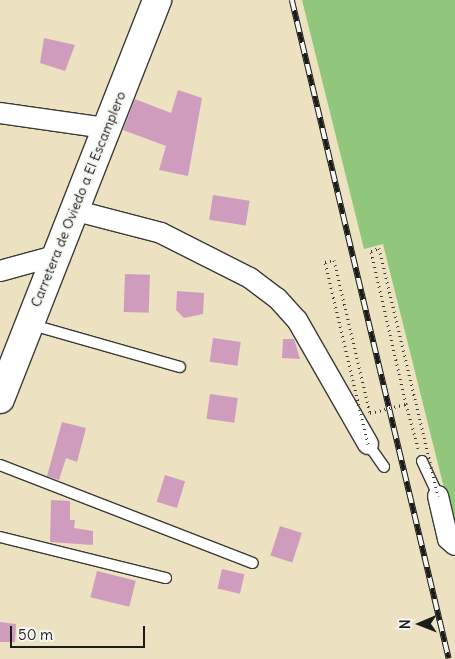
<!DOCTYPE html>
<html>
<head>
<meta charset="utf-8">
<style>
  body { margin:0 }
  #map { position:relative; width:455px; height:659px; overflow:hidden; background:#ece1c1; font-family:Delius,sans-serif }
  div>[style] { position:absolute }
  .green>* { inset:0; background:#90c77a }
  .building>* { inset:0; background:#cf9cbe; transform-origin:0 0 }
  .path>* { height:3px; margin-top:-1.5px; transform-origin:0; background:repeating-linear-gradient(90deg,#3b3a35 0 1px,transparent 0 5px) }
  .roads { filter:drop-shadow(1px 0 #3b3a35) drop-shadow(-1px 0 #3b3a35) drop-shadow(0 1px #3b3a35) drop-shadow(0 -1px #3b3a35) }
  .lane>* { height:10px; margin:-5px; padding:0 5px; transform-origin:5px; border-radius:5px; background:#fff }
  .street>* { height:20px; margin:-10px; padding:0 10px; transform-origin:10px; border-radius:10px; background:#fff }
  .secondary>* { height:28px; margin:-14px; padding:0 14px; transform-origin:14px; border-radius:14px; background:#fff }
  .rail>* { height:5.5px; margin-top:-2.75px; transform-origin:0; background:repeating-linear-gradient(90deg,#f6f6f2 0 11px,#1c1c1c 0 22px); box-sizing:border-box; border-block:1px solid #1c1c1c }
  .path-bridge>* { height:3px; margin-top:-1.5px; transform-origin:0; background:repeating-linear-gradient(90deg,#3b3a35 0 1px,transparent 0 5px) }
  span { translate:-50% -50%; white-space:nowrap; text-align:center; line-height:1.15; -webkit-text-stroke:4px #f6f6f2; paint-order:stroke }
  .street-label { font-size:14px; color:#1c1c1c }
  .north { position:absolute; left:395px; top:599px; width:50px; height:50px; -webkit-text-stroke:4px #f6f6f2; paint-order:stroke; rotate:269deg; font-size:14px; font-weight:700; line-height:20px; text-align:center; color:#1c1c1c }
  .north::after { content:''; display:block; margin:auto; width:18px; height:22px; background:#1c1c1c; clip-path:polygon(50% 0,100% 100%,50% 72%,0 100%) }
  .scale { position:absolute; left:10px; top:626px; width:135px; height:22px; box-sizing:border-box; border:2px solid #1c1c1c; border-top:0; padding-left:6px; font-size:15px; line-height:18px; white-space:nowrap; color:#1c1c1c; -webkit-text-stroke:4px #f6f6f2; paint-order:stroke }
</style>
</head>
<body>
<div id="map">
  <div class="green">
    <i style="clip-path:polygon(302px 0,455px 0,455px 532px,383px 244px,364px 249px)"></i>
  </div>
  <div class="building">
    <i style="clip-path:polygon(44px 38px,75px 45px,65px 71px,40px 63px)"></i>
    <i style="clip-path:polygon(178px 90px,202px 98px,188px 176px,159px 170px,166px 146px,123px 130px,135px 99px,171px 113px)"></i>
    <i style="left:213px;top:195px;width:37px;height:25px;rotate:9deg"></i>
    <i style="left:125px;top:274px;width:25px;height:38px;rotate:2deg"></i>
    <i style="clip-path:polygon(177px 291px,204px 293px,203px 314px,184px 318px,176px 310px)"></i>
    <i style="left:213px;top:338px;width:28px;height:24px;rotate:8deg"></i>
    <i style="clip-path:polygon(283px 339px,294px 339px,300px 359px,282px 358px)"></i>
    <i style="left:210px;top:394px;width:28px;height:25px;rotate:8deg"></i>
    <i style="clip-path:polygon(62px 422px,86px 428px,77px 462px,66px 458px,59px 480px,47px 476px)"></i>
    <i style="left:165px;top:475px;width:21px;height:28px;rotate:17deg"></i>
    <i style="clip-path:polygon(51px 500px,70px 501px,70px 520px,75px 520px,74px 528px,93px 531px,93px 545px,50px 542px)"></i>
    <i style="left:280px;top:526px;width:23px;height:31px;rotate:18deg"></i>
    <i style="left:222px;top:569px;width:23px;height:20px;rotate:13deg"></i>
    <i style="left:97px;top:571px;width:40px;height:27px;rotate:14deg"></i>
    <i style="clip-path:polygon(0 622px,16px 624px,15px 642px,0 642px)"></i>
  </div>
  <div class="path">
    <i style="left:406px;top:404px;width:46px;rotate:74.7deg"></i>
  </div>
  <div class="roads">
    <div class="lane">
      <i style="left:29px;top:324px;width:157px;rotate:15.9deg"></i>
      <i style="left:368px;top:444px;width:28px;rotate:55deg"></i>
      <i style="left:422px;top:461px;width:38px;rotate:65deg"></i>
      <i style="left:0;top:465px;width:271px;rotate:21.2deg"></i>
      <i style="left:0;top:537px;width:171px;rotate:13.9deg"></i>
    </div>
    <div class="street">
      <i style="left:0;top:113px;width:107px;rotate:8.1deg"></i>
      <i style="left:73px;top:210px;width:91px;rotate:14.6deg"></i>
      <i style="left:161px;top:233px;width:100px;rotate:26.8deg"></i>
      <i style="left:250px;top:278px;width:34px;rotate:37deg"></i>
      <i style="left:277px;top:298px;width:30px;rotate:48deg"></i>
      <i style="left:297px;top:320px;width:143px;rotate:60.2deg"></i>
      <i style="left:0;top:271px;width:57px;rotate:-15.3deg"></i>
      <i style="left:438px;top:496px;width:44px;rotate:76.9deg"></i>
      <i style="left:448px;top:539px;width:9px;rotate:41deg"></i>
    </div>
    <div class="secondary">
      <i style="left:0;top:399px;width:429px;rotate:-68.5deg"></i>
    </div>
  </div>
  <div class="rail">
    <i style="left:292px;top:0;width:677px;rotate:76.6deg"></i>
  </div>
  <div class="path-bridge">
    <i style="left:368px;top:444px;width:187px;rotate:-103.3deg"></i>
    <i style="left:325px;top:262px;width:9px;rotate:-13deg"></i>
    <i style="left:334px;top:260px;width:157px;rotate:76.8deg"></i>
    <i style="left:370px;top:413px;width:37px;rotate:-14deg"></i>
    <i style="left:406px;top:404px;width:157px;rotate:-102.9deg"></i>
    <i style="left:371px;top:251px;width:9px;rotate:-21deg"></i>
    <i style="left:379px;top:248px;width:255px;rotate:76.6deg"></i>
  </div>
  <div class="street-label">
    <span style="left:78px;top:199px;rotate:-68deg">Carretera de Oviedo a El Escamplero</span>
  </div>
  <div class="north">N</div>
  <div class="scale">50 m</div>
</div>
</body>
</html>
